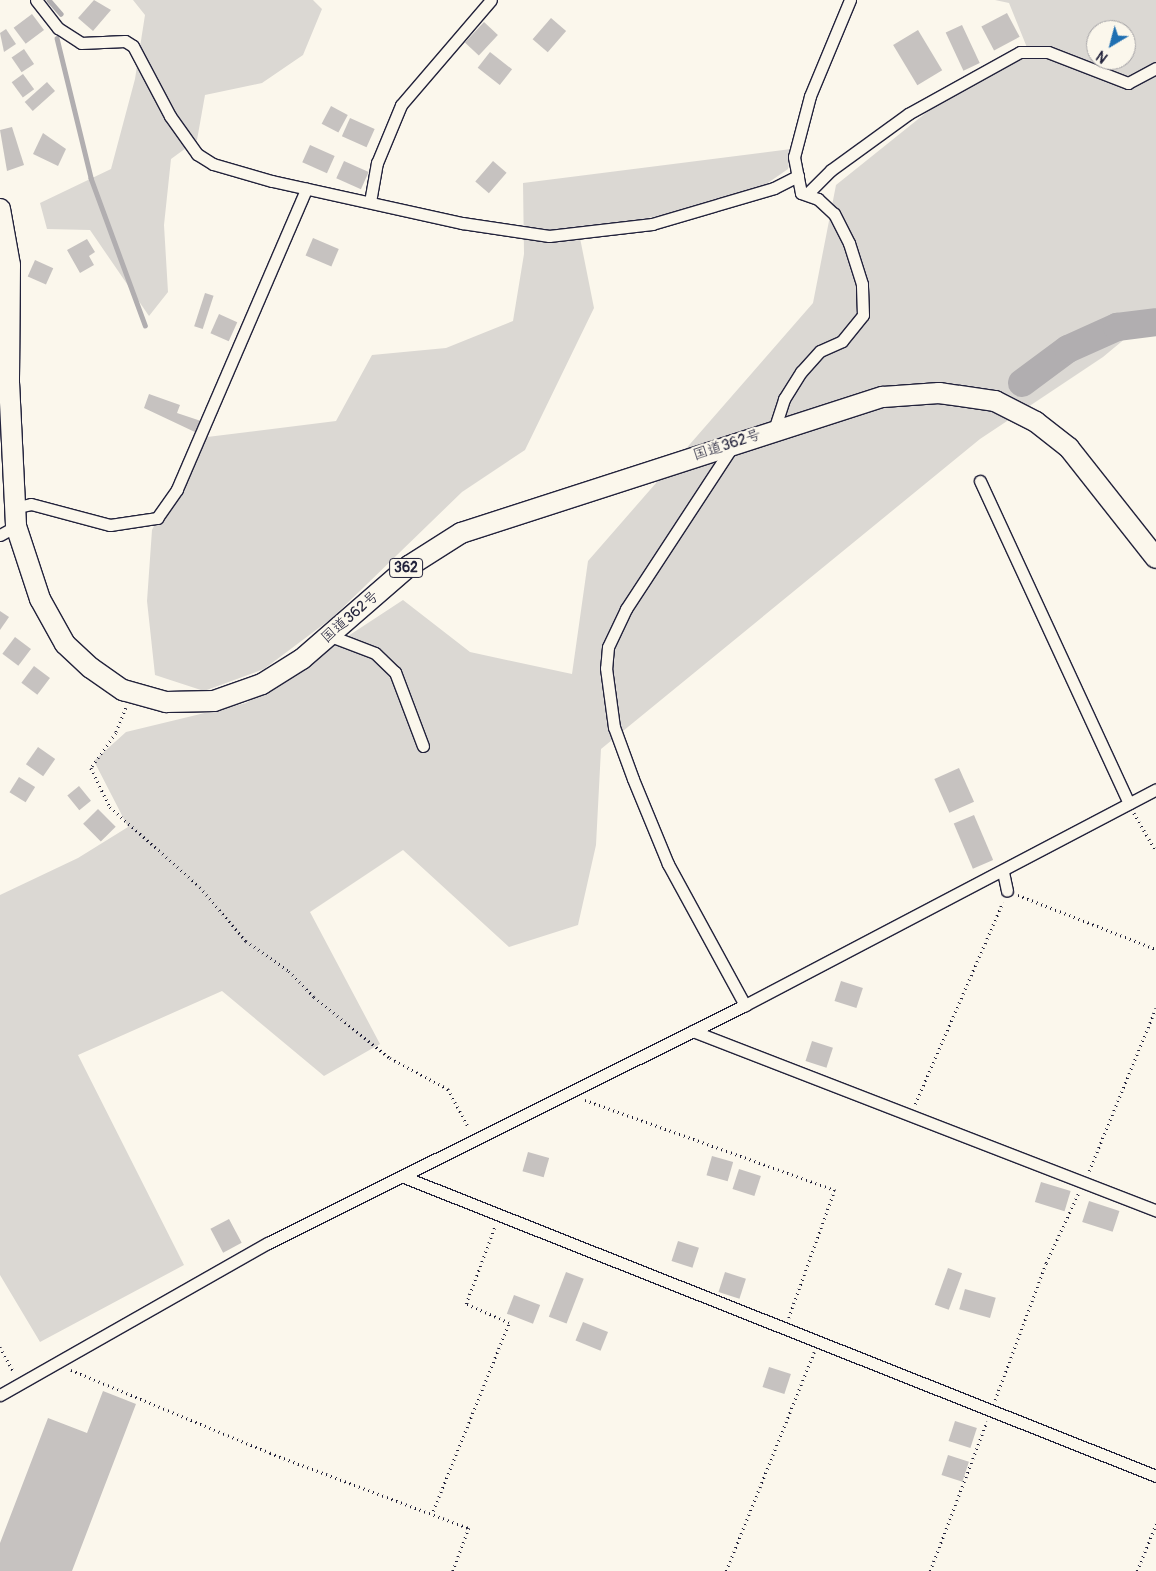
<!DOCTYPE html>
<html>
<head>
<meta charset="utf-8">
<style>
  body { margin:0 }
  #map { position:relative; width:1156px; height:1571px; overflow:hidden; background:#fbf7ec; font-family:Pangolin,"Klee One",sans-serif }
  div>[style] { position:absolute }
  .green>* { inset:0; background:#dbd8d3 }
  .stream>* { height:4.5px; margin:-2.25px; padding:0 2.25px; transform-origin:2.25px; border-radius:2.25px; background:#b1aeb0 }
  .river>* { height:28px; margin:-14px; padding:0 14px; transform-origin:14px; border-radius:14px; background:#b1aeb0 }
  .building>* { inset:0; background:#c6c2c0; transform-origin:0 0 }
  .path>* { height:2.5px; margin-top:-1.25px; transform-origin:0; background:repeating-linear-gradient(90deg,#22223b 0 1px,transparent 0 5px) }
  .roads { filter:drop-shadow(1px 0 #22223b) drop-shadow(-1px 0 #22223b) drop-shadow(0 1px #22223b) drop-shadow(0 -1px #22223b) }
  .minor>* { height:11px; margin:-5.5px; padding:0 5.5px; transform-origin:5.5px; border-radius:5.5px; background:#fbf7ec }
  .trunk>* { height:20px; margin:-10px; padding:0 10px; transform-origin:10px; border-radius:10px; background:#fbf7ec }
  span { translate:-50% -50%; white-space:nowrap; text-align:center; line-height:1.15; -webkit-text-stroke:4.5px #fbf7ec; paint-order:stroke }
  .shield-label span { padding:1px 4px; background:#fbf7ec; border:1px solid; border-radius:4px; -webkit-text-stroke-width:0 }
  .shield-label { font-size:14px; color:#22223b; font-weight:700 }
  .street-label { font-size:15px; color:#22223b }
  .north { position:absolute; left:1086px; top:20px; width:50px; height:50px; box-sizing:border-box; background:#fbf7ec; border:1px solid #a4a2a5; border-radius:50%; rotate:217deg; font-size:14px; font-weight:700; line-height:20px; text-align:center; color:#22223b }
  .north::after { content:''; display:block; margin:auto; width:18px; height:22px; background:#1f6fb2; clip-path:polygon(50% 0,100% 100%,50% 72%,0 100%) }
</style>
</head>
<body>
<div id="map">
  <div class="green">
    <i style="clip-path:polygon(133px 0,313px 0,322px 9px,303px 55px,262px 83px,205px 95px,197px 140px,171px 159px,164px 225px,168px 292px,149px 316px,90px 230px,47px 229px,40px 203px,111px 169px,135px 79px,145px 15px)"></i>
    <i style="clip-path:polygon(evenodd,995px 0,1156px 0,1156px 313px,1103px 357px,980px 439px,601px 749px,596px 845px,578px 925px,509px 947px,403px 850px,310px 912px,380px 1044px,324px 1076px,222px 991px,78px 1055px,184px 1265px,40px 1342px,0 1275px,0 895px,78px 858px,128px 827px,94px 761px,126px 732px,246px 703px,403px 600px,470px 652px,572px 674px,588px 561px,813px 303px,836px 185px,942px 100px,1030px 55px,1009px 3px,995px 0,1096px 30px,1126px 30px,1126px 60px,1096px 60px,1096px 30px)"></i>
    <i style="clip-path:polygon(791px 149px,788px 169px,749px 196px,579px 233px,594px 308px,525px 450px,462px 492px,332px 618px,264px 669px,204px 691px,155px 675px,147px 601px,152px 530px,199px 438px,336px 421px,372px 355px,446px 348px,513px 321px,524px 254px,523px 183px)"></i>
  </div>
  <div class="stream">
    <i style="left:49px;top:0;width:18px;rotate:49deg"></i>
    <i style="left:57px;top:38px;width:144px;rotate:76.3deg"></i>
    <i style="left:91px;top:178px;width:157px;rotate:69.8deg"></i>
  </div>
  <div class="river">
    <i style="left:1022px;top:383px;width:57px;rotate:-36.5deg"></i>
    <i style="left:1068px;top:349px;width:54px;rotate:-24.2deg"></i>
    <i style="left:1117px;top:327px;width:39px;rotate:-7deg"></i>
  </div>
  <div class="building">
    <i style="clip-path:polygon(94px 0,111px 10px,93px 31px,78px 18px)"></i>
    <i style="left:1007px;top:13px;width:27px;height:29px;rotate:62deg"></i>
    <i style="left:32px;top:14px;width:20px;height:23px;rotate:53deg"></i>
    <i style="left:551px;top:18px;width:20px;height:28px;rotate:41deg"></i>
    <i style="left:484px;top:22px;width:19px;height:28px;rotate:43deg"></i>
    <i style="left:962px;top:25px;width:42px;height:18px;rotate:65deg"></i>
    <i style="clip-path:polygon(6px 29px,16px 44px,4px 52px,0 33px)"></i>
    <i style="left:918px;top:30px;width:47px;height:29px;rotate:59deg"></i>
    <i style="left:24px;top:49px;width:18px;height:15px;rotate:56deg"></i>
    <i style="left:490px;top:52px;width:28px;height:20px;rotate:38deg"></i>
    <i style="left:23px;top:74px;width:19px;height:14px;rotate:54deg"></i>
    <i style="left:47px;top:82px;width:12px;height:30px;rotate:48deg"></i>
    <i style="left:331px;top:106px;width:19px;height:20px;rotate:28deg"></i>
    <i style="left:350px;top:118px;width:27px;height:20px;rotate:24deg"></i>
    <i style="clip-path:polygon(12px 127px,24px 165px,7px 171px,0 130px)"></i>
    <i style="clip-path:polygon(43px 133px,66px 149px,58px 166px,33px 154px)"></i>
    <i style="left:310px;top:145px;width:27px;height:19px;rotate:24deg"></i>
    <i style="left:344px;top:161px;width:27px;height:19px;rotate:24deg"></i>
    <i style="left:493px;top:161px;width:18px;height:27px;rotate:41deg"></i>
    <i style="left:313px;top:238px;width:28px;height:19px;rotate:23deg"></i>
    <i style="clip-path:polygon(87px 239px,95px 252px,89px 256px,94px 265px,80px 273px,67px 250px)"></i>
    <i style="left:35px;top:260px;width:20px;height:18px;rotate:24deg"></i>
    <i style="left:205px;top:293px;width:9px;height:35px;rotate:18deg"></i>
    <i style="left:219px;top:314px;width:20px;height:21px;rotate:24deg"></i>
    <i style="clip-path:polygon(149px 394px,180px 405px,177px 413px,201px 421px,197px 433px,144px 408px)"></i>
    <i style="clip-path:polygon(0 611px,9px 617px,0 630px)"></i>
    <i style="left:15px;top:637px;width:20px;height:21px;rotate:37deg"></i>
    <i style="left:34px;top:666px;width:20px;height:21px;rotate:37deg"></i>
    <i style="left:38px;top:747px;width:21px;height:21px;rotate:35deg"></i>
    <i style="left:959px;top:768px;width:37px;height:27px;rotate:66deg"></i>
    <i style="left:19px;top:777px;width:19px;height:18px;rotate:32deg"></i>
    <i style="left:79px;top:786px;width:19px;height:15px;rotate:51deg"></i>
    <i style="left:98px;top:809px;width:25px;height:21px;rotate:45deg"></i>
    <i style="left:974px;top:815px;width:49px;height:22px;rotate:67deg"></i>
    <i style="left:841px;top:981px;width:23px;height:21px;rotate:18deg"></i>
    <i style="left:812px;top:1041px;width:22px;height:21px;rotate:18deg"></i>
    <i style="left:528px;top:1152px;width:22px;height:20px;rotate:16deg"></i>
    <i style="left:712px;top:1156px;width:22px;height:20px;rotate:16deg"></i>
    <i style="left:739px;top:1169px;width:23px;height:21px;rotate:18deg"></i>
    <i style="left:1041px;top:1182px;width:31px;height:21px;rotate:17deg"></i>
    <i style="left:1089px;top:1201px;width:32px;height:22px;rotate:18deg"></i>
    <i style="left:229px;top:1219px;width:27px;height:21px;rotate:62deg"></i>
    <i style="left:678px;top:1241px;width:22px;height:21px;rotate:18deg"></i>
    <i style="left:948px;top:1268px;width:15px;height:39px;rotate:20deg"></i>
    <i style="left:566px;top:1272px;width:19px;height:48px;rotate:21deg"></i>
    <i style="left:725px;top:1272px;width:22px;height:21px;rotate:18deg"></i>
    <i style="left:965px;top:1289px;width:32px;height:21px;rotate:16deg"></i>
    <i style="left:514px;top:1295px;width:28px;height:20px;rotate:21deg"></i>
    <i style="left:583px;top:1322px;width:27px;height:20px;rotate:22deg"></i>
    <i style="left:769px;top:1367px;width:23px;height:21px;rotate:18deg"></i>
    <i style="clip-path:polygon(103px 1391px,136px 1404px,72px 1571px,0 1571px,0 1543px,48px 1418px,87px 1433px)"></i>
    <i style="left:955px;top:1421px;width:23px;height:21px;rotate:18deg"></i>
    <i style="left:948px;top:1455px;width:22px;height:21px;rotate:18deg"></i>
  </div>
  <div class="path">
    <i style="left:126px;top:708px;width:27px;rotate:112deg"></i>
    <i style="left:116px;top:733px;width:43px;rotate:125.5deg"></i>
    <i style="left:91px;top:768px;width:43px;rotate:64deg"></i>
    <i style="left:110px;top:807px;width:120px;rotate:41.6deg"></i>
    <i style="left:200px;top:887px;width:71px;rotate:49.6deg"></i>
    <i style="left:246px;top:941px;width:52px;rotate:34.9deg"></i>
    <i style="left:289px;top:971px;width:36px;rotate:46deg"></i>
    <i style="left:314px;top:997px;width:97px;rotate:38.8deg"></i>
    <i style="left:390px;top:1058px;width:66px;rotate:28.1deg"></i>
    <i style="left:448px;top:1089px;width:44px;rotate:61.7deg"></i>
    <i style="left:1134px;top:813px;width:44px;rotate:59.9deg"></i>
    <i style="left:1018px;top:895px;width:148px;rotate:21.4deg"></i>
    <i style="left:585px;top:1100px;width:266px;rotate:19.8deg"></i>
    <i style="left:835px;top:1190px;width:136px;rotate:109.8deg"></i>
    <i style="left:915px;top:1104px;width:220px;rotate:-66.5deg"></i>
    <i style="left:1089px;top:1171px;width:176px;rotate:-67.7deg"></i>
    <i style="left:0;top:1347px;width:29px;rotate:61deg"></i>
    <i style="left:71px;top:1370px;width:216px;rotate:22.6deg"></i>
    <i style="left:270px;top:1453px;width:213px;rotate:20.7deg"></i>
    <i style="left:469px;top:1528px;width:46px;rotate:110.4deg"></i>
    <i style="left:995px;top:1400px;width:146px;rotate:-69.6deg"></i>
    <i style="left:1046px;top:1263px;width:76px;rotate:-65.1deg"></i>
    <i style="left:433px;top:1511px;width:203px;rotate:-68deg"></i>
    <i style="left:509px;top:1323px;width:47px;rotate:-156.2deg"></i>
    <i style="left:466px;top:1304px;width:83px;rotate:-69.6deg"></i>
    <i style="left:726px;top:1571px;width:236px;rotate:-68.1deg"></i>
    <i style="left:930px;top:1571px;width:160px;rotate:-69.2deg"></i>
    <i style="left:1137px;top:1571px;width:51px;rotate:-68deg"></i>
  </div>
  <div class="roads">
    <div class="minor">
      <i style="left:36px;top:0;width:36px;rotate:52deg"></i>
      <i style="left:58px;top:28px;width:27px;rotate:33deg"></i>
      <i style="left:81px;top:43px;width:44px;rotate:-2.6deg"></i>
      <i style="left:125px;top:41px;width:9px;rotate:32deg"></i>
      <i style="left:133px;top:46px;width:79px;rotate:62.1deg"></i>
      <i style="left:170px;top:116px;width:47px;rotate:54.6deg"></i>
      <i style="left:197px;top:154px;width:19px;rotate:32deg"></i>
      <i style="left:213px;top:164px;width:61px;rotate:16.1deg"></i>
      <i style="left:272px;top:181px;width:195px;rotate:12.5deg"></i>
      <i style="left:462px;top:223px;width:88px;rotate:8.5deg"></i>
      <i style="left:549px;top:236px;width:104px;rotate:-6.6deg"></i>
      <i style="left:652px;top:224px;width:127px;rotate:-16.4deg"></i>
      <i style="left:774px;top:188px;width:27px;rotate:-27deg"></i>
      <i style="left:808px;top:193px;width:33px;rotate:-45deg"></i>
      <i style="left:831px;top:170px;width:95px;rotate:-36deg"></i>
      <i style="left:908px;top:114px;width:128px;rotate:-29deg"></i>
      <i style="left:1020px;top:52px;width:28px"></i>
      <i style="left:1048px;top:52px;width:86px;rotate:21.2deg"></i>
      <i style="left:1128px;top:83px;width:32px;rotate:-28deg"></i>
      <i style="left:370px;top:202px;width:40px;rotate:-80deg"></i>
      <i style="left:377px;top:163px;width:63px;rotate:-67.5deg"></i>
      <i style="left:401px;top:105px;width:138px;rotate:-49.4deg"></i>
      <i style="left:774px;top:430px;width:33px;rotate:-72deg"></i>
      <i style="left:784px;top:399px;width:32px;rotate:-58deg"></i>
      <i style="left:801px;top:372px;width:28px;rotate:-48deg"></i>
      <i style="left:820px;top:351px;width:24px;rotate:-24deg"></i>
      <i style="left:842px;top:341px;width:33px;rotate:-51deg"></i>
      <i style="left:863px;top:315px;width:31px;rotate:-92deg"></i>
      <i style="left:862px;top:284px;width:43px;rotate:-107.6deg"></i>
      <i style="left:849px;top:243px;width:33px;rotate:-117deg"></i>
      <i style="left:834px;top:214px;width:22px;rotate:-137deg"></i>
      <i style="left:818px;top:199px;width:18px;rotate:-161deg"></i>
      <i style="left:801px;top:193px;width:37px;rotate:-101deg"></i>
      <i style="left:794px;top:157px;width:63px;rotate:-75.3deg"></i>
      <i style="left:810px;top:96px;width:104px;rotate:-67.4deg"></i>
      <i style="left:732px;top:447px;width:194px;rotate:123.2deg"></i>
      <i style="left:626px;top:609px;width:42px;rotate:115.3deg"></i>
      <i style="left:608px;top:647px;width:21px;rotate:95deg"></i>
      <i style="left:606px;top:668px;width:60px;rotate:82.3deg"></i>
      <i style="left:614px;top:727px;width:55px;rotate:69.9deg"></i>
      <i style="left:633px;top:779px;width:92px;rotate:67.6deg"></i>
      <i style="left:668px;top:864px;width:161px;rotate:61.4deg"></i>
      <i style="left:980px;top:481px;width:355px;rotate:65.2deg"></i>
      <i style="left:14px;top:508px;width:17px;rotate:-13deg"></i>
      <i style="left:31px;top:504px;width:82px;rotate:14.9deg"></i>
      <i style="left:110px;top:525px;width:48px;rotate:-8.5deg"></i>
      <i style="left:157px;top:518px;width:35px;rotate:-55deg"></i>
      <i style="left:177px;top:489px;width:327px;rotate:-66.7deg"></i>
      <i style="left:0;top:535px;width:18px;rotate:-29deg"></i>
      <i style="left:328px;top:635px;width:50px;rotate:21deg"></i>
      <i style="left:375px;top:653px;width:28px;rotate:44deg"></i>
      <i style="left:395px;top:672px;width:79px;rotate:69.3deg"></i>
      <i style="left:1003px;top:872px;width:19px;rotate:78deg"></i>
      <i style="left:693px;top:1031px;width:497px;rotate:21.2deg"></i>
      <i style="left:404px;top:1177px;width:809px;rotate:21.68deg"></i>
      <i style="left:0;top:1395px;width:308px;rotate:-29.6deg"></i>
      <i style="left:268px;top:1243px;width:533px;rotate:-26.52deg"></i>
      <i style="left:745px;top:1005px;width:464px;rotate:-27.7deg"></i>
    </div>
    <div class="trunk">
      <i style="left:0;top:209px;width:57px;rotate:79.9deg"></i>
      <i style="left:10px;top:265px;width:117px;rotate:90.5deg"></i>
      <i style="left:9px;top:382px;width:144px;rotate:87.2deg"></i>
      <i style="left:16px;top:526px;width:77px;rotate:71.8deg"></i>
      <i style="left:40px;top:599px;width:51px;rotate:60.9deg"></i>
      <i style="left:65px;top:644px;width:35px;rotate:43deg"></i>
      <i style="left:91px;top:668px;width:39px;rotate:35deg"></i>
      <i style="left:123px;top:690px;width:45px;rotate:15.6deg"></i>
      <i style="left:166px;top:702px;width:48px;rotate:-1.2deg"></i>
      <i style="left:214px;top:701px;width:51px;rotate:-19.5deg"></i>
      <i style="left:262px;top:684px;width:47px;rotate:-32deg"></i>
      <i style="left:302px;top:659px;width:142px;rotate:-41deg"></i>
      <i style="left:409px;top:566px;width:62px;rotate:-32.4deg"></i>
      <i style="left:461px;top:533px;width:443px;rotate:-17.9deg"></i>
      <i style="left:883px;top:397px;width:56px;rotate:-4.1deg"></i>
      <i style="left:939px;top:393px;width:57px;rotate:8.1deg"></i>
      <i style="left:995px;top:401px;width:46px;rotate:27.1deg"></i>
      <i style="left:1036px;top:422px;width:42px;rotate:38.2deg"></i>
      <i style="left:1069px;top:448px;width:140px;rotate:51.7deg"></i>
    </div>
  </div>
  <div class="shield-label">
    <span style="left:406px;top:568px">362</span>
  </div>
  <div class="street-label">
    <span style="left:727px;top:445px;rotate:-18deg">国道362号</span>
    <span style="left:350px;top:617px;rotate:-41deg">国道362号</span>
  </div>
  <div class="north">N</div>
</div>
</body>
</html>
